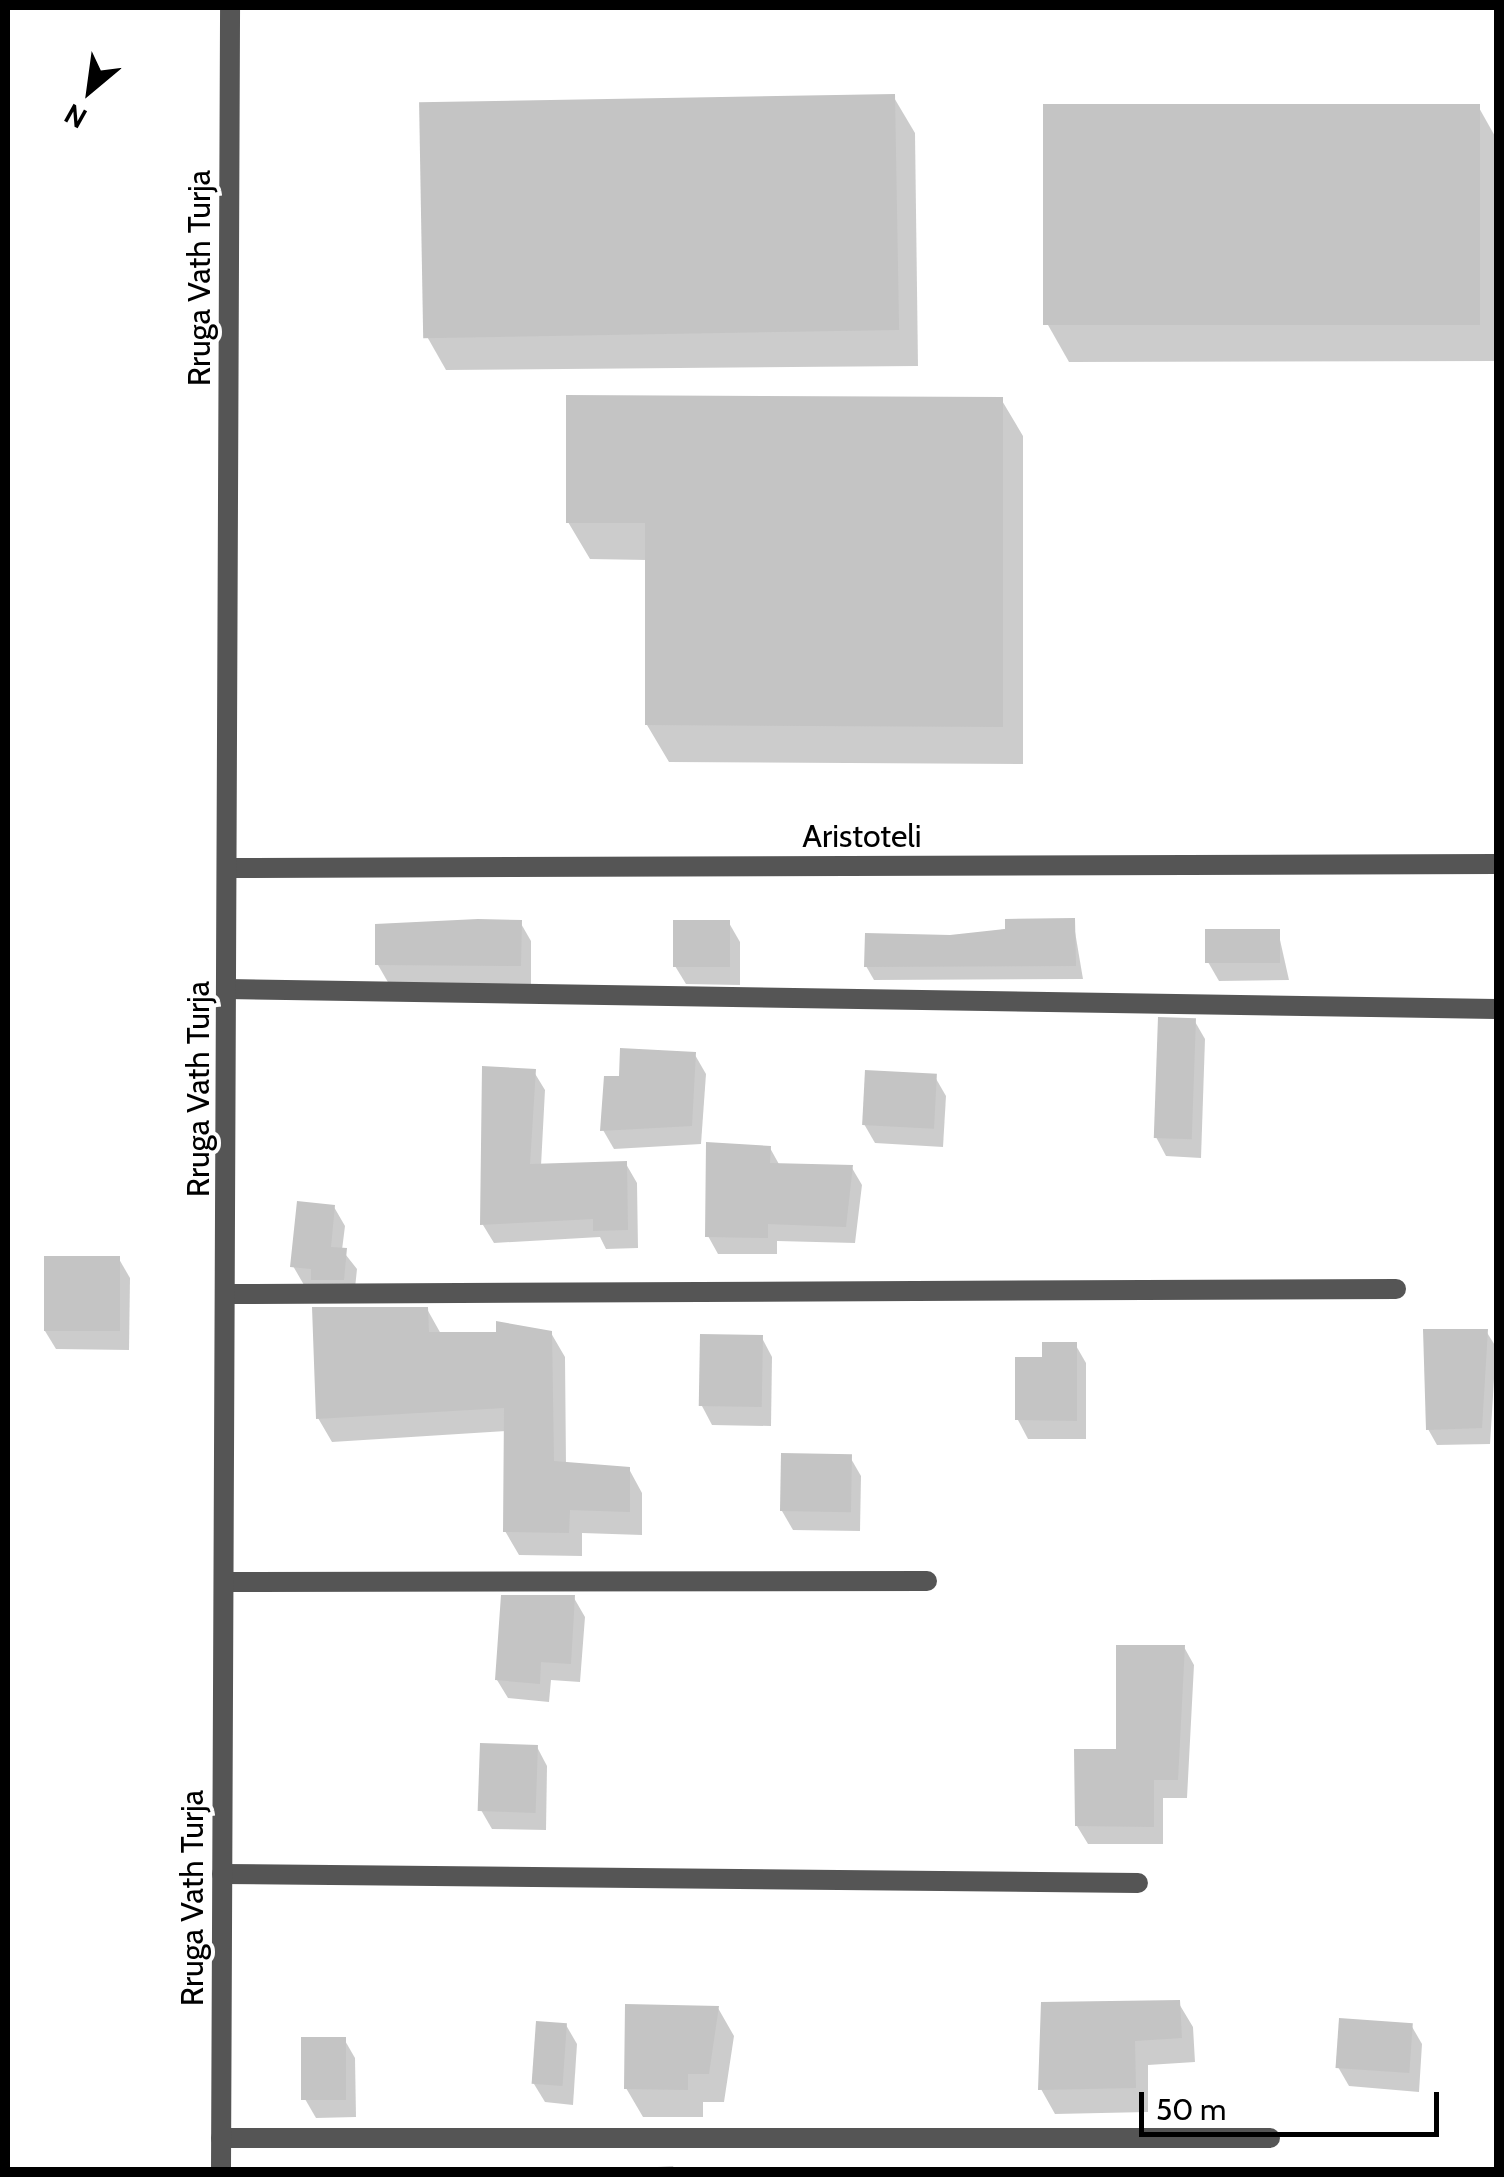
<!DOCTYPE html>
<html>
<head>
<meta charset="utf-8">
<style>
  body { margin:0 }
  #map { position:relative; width:1504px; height:2177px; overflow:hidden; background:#fff; font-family:Cabin,sans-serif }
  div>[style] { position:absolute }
  .shadow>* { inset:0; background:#0003 }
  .building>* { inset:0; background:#c4c4c4; transform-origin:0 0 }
  .minor>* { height:20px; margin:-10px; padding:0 10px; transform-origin:10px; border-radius:10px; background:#555 }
  .tertiary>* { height:20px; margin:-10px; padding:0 10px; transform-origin:10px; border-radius:10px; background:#555 }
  span { translate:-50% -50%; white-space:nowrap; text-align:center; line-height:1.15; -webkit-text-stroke:8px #fff; paint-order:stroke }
  .street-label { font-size:32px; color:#000 }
  .frame { position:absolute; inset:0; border:10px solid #000; pointer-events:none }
  .north { position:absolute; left:40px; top:40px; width:100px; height:100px; -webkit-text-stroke:8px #fff; paint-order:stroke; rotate:209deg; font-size:28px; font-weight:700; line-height:40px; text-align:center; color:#000 }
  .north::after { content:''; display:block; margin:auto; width:35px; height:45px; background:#000; clip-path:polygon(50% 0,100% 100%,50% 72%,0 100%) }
  .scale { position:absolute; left:1139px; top:2092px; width:300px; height:45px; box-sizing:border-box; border:5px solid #000; border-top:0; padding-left:12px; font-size:30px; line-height:35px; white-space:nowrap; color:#000; -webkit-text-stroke:8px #fff; paint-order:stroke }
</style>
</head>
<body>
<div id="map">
  <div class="shadow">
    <i style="clip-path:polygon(893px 96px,915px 133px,918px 366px,446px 370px,425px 333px)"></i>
    <i style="clip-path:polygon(1478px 106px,1496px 138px,1496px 361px,1069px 362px,1048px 325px)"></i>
    <i style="clip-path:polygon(1001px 399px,1023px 436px,1023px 764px,669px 762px,647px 725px,647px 560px,590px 559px,568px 522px)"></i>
    <i style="clip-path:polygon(1073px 920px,1083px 979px,874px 980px,866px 966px,950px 937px)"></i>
    <i style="clip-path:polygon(520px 922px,531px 941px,531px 984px,389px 984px,378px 965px)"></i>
    <i style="clip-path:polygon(729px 923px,740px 942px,740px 985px,686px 984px,675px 966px)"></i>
    <i style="clip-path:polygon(1278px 931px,1289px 980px,1219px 981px,1208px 962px)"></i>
    <i style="clip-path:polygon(1194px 1020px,1205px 1039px,1201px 1158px,1166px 1156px,1156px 1137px)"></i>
    <i style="clip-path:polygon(695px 1055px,706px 1074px,701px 1144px,614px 1149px,603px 1130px,621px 1079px)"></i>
    <i style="clip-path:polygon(534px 1072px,545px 1090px,541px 1166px,626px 1164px,637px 1183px,638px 1248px,606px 1249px,600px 1237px,494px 1243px,483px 1225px)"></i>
    <i style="clip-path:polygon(935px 1077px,946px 1096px,943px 1147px,875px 1143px,864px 1124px)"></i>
    <i style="clip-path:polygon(770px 1148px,780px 1166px,852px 1168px,862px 1185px,855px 1243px,777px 1241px,777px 1254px,718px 1254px,708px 1236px)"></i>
    <i style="clip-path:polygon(334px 1207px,345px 1226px,342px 1250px,357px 1269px,354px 1298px,304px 1285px,293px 1266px)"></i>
    <i style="clip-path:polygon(119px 1259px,130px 1278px,129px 1350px,56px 1349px,45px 1331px)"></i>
    <i style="clip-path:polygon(427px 1309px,441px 1334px,551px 1333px,565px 1357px,566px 1465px,629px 1469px,642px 1493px,642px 1535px,582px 1533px,582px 1556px,519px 1555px,505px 1531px,506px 1431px,332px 1442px,318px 1418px)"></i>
    <i style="clip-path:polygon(1486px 1331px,1496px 1347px,1490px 1444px,1437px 1445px,1428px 1429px)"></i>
    <i style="clip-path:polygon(762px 1338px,772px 1357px,771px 1426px,712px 1425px,702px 1406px)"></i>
    <i style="clip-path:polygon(1075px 1344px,1086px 1363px,1086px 1439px,1028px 1439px,1018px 1420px,1045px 1359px)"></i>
    <i style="clip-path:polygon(850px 1457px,861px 1476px,860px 1531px,793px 1530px,782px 1511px)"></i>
    <i style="clip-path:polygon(574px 1598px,585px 1617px,580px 1682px,551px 1680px,549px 1702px,508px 1698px,497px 1680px)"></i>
    <i style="clip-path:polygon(1184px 1647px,1194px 1665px,1187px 1798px,1163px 1798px,1163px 1844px,1088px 1844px,1077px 1826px)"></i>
    <i style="clip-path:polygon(537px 1747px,547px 1766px,546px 1830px,492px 1829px,481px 1810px)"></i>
    <i style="clip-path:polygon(1178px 2002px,1193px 2027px,1195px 2062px,1148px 2065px,1148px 2112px,1055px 2114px,1041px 2089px)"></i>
    <i style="clip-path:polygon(718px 2008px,734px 2036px,724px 2102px,703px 2102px,703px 2117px,643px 2117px,626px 2088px)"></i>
    <i style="clip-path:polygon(566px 2025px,577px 2044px,573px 2105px,545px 2102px,534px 2084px)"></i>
    <i style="clip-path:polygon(1411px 2025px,1422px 2044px,1419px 2092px,1349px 2086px,1338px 2067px)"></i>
    <i style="clip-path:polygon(344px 2039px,355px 2058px,356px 2117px,316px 2118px,305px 2099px)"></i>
    <i style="clip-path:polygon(673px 2166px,675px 2170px,610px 2170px)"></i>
  </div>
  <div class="building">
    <i style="left:895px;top:94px;width:236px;height:476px;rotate:89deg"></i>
    <i style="left:1480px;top:104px;width:221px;height:437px;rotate:90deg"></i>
    <i style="clip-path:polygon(566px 395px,1003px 397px,1003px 727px,645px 725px,645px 523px,566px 523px)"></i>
    <i style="clip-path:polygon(1075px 918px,1076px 966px,864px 967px,865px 933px,950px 935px,1005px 929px,1005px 919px)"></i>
    <i style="clip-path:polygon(478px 919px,522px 920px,521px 966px,375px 965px,375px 924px)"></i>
    <i style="left:730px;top:920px;width:47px;height:57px;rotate:90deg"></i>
    <i style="left:1205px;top:929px;width:75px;height:34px"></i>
    <i style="left:1158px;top:1017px;width:38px;height:121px;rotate:2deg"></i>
    <i style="clip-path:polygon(620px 1048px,696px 1052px,692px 1126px,600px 1131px,604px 1076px,619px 1076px)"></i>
    <i style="clip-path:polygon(482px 1066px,536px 1069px,530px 1164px,627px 1161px,628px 1230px,593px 1231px,593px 1219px,480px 1225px)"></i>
    <i style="left:865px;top:1070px;width:72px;height:55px;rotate:3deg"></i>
    <i style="clip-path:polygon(706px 1142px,771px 1146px,770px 1163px,853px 1165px,846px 1227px,768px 1224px,768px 1238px,705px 1237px)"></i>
    <i style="clip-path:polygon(297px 1201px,335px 1205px,331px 1247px,347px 1248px,344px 1280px,311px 1280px,311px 1269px,290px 1267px)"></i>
    <i style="left:44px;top:1256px;width:76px;height:75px"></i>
    <i style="clip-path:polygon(312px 1307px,428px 1307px,429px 1332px,496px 1332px,496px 1321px,552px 1331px,554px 1461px,630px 1467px,630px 1512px,570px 1510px,569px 1533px,503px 1532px,504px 1408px,316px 1419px)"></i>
    <i style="clip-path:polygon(1423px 1329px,1488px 1329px,1482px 1428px,1426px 1430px)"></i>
    <i style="left:700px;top:1334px;width:63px;height:72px;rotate:1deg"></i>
    <i style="clip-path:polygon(1042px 1342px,1077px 1342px,1077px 1421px,1015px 1420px,1015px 1357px,1042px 1357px)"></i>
    <i style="left:781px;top:1453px;width:71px;height:58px;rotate:1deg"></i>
    <i style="clip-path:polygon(501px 1595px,575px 1595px,571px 1664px,541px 1662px,540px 1684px,495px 1680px)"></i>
    <i style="clip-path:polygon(1116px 1645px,1185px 1645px,1178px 1780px,1154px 1780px,1154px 1827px,1075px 1826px,1074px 1749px,1116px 1749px)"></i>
    <i style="left:480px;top:1743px;width:58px;height:68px;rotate:2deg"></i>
    <i style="clip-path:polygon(1180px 2000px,1182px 2038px,1135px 2041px,1136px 2088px,1038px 2090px,1041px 2002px)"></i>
    <i style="clip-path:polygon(625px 2004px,719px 2006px,709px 2074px,688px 2074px,688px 2090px,624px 2089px)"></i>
    <i style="left:1339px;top:2018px;width:74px;height:50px;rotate:4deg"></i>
    <i style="left:536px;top:2021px;width:31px;height:63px;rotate:4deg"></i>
    <i style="left:301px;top:2037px;width:45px;height:63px"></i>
  </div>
  <div class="minor">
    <i style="left:228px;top:868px;width:1268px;rotate:-0.18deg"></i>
    <i style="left:227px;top:989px;width:1269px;rotate:0.9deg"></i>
    <i style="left:229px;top:1294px;width:1167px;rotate:-0.25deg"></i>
    <i style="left:226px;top:1582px;width:701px;rotate:-0.08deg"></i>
    <i style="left:222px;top:1874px;width:916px;rotate:0.56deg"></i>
    <i style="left:221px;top:2138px;width:1049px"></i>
  </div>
  <div class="tertiary">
    <i style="left:221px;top:2170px;width:2162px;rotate:-89.76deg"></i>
  </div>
  <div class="street-label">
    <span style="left:199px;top:278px;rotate:-90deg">Rruga Vath Turja</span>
    <span style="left:862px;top:836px">Aristoteli</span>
    <span style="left:198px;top:1089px;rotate:-90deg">Rruga Vath Turja</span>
    <span style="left:192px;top:1898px;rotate:-90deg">Rruga Vath Turja</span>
  </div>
  <div class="frame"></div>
  <div class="north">N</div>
  <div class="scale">50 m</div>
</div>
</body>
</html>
